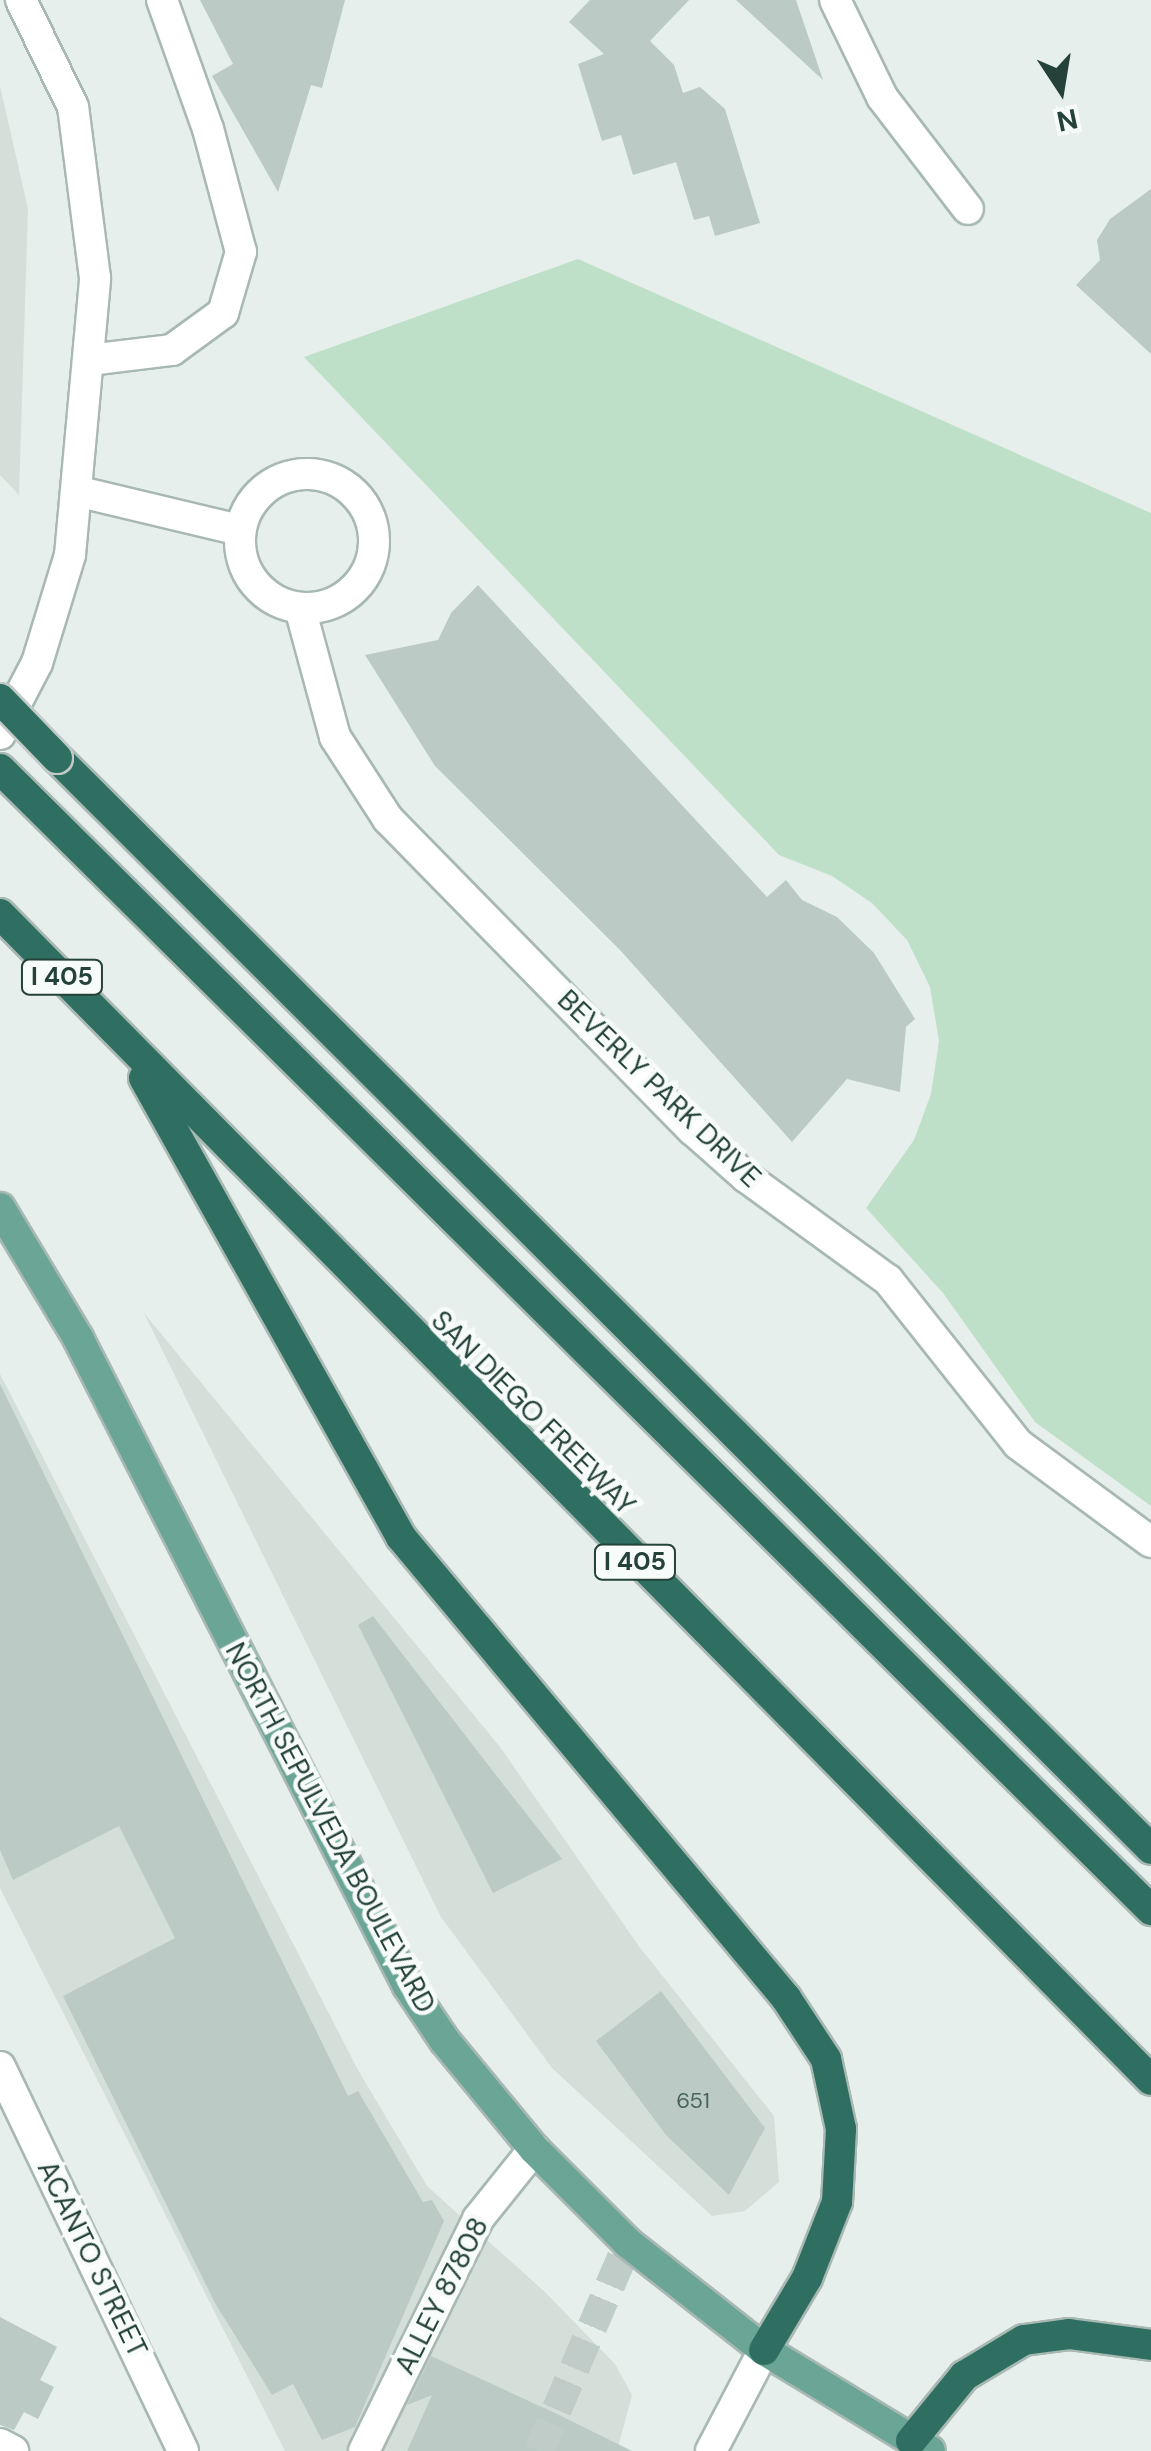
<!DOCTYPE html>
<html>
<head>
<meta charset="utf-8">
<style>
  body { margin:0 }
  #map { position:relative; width:1151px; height:2451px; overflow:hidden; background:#e6efeb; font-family:"DM Sans",sans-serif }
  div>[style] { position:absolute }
  .built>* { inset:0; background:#d4dfda }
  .green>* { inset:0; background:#bfe0c8 }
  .building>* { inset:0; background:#bbcac4 }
  .minor-tunnel>* { height:30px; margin-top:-15px; transform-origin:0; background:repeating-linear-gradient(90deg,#bfccc8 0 30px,transparent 0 45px) }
  .roads { filter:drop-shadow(2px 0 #a8b8b2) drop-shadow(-2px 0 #a8b8b2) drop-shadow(0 2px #a8b8b2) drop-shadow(0 -2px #a8b8b2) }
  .minor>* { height:30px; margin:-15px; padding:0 15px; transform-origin:15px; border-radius:15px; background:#fff }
  .minor>.ring { margin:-15px; padding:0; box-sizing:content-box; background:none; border:30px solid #fff; border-radius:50% }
  .major>* { height:30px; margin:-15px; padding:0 15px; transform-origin:15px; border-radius:15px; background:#6aa596 }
  .highway>* { height:30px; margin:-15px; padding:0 15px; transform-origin:15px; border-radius:15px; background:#2f6f62 }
  .bridges { filter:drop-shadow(2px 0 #c2cac8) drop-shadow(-2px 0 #c2cac8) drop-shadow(0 2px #c2cac8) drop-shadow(0 -2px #c2cac8) }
  .highway-bridge>* { height:30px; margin:-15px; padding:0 15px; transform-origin:15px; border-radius:15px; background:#2f6f62 }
  span { translate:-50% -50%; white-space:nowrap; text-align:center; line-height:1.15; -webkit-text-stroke:9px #f7fbf9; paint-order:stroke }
  .number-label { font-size:22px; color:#4a645c }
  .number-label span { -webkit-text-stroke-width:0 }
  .shield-label span { padding:2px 8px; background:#f7fbf9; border:2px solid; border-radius:8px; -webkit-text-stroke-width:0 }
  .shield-label { font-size:25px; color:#24423a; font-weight:700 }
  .street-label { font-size:28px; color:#24423a }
  .north { position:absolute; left:1011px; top:40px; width:100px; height:100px; -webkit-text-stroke:8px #f7fbf9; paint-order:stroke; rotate:168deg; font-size:28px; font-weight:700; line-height:40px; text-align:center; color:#24423a }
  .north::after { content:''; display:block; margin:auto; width:35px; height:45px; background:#24423a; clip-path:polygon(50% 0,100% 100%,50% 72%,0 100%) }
</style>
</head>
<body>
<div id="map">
  <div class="built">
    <i style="clip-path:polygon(0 86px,28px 209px,19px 495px,0 475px)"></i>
    <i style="clip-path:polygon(144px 1313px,500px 1747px,638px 1945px,774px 2116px,779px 2182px,745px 2211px,712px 2216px,552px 2068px,441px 1917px)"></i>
    <i style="clip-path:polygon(0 1374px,358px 2070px,427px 2186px,546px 2293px,615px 2364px,632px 2395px,617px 2451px,285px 2451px,0 1888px)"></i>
  </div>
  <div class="green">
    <i style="clip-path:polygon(578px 259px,1151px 513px,1151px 1506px,1035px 1422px,943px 1293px,866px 1208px,914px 1140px,931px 1094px,939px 1041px,930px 987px,907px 940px,872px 903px,832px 876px,779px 855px,304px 357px)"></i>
  </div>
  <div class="building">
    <i style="clip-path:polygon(200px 0,345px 0,322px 88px,311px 85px,278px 192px,212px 76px,233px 64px)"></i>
    <i style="clip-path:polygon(590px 0,689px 0,650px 41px,674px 65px,683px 93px,700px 87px,725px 109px,760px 223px,715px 236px,709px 216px,694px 220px,676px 162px,633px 175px,621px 135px,602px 141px,578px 64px,604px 54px,569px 22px)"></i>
    <i style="clip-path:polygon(736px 0,796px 0,823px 80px)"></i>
    <i style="clip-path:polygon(1151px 189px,1151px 354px,1076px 285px,1100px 260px,1097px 240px,1110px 219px)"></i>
    <i style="clip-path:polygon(478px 585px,767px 897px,786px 880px,802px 900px,837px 917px,874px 953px,915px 1019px,906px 1027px,900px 1092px,847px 1079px,792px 1142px,620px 950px,435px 766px,365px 655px,438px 640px,451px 613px)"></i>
    <i style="clip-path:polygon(0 1384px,348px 2096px,358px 2091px,423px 2202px,432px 2200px,444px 2221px,355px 2427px,322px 2440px,293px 2384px,272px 2395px,215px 2303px,63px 1996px,175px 1938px,119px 1826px,13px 1880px,0 1850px)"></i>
    <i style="clip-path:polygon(373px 1616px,506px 1788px,562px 1859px,493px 1893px,358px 1625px)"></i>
    <i style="clip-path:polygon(661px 1991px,765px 2128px,729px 2195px,666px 2135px,596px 2041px)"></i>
    <i style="clip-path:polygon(0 2317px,57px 2347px,40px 2380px,54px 2387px,38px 2419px,24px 2412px,14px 2430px,0 2425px)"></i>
    <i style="clip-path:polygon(431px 2356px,555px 2413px,632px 2451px,407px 2451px,432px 2395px,407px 2405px)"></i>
  </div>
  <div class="minor-tunnel">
    <i style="left:539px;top:2451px;width:226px;rotate:-66.8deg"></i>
  </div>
  <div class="roads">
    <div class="minor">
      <i style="left:835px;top:0;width:108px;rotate:64.1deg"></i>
      <i style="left:882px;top:97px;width:141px;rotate:52.5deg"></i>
      <i style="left:89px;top:360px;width:84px;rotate:-6.9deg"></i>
      <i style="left:172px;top:350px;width:63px;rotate:-36deg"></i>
      <i style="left:223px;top:313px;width:64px;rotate:-73.6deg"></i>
      <i style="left:241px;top:252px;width:127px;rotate:-105deg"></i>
      <i style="left:208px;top:129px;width:137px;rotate:-109.6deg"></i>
      <i class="ring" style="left:240px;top:474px;width:104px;height:104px"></i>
      <i style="left:80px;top:492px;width:163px;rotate:13.4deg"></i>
      <i style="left:300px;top:608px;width:134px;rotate:74.8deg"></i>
      <i style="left:335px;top:737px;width:98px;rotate:57.1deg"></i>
      <i style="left:388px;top:819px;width:436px;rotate:45.6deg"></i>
      <i style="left:693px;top:1130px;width:71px;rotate:41.6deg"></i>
      <i style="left:746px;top:1177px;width:175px;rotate:36deg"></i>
      <i style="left:888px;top:1280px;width:209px;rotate:51.6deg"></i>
      <i style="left:1018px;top:1444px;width:165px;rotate:36.4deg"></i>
      <i style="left:0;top:734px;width:80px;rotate:-62.5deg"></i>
      <i style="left:37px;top:663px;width:113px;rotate:-73deg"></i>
      <i style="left:70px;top:555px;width:278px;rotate:-84.8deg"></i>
      <i style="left:95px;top:278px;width:172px;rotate:-97.3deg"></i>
      <i style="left:73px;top:107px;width:119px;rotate:-115.9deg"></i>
      <i style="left:0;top:2067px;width:425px;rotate:64.5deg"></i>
      <i style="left:0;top:2444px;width:15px;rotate:28deg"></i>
      <i style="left:364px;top:2451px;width:258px;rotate:-63.8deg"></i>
      <i style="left:478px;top:2219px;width:90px;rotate:-51.3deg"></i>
      <i style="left:711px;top:2451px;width:114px;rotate:-62.3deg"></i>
    </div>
    <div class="major">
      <i style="left:0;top:1208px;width:152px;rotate:59deg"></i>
      <i style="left:78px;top:1338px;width:727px;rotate:63.01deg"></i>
      <i style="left:408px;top:1986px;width:66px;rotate:56.1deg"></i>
      <i style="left:445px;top:2041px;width:140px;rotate:50.5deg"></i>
      <i style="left:534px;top:2149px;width:133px;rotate:45deg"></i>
      <i style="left:628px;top:2243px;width:173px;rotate:38.2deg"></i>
      <i style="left:764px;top:2350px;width:194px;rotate:31.3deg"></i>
    </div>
    <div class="highway">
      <i style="left:57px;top:758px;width:1545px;rotate:44.92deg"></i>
      <i style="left:0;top:769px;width:1621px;rotate:44.75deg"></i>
      <i style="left:0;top:914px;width:1638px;rotate:45.37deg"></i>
      <i style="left:144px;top:1078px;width:526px;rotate:60.75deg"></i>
      <i style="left:401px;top:1537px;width:601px;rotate:50.13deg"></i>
      <i style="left:786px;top:1998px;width:73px;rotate:56.7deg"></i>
      <i style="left:826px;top:2059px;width:72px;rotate:77.9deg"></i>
      <i style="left:841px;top:2129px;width:73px;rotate:93.1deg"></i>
      <i style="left:837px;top:2202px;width:82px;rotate:111.5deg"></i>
      <i style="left:807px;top:2278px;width:84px;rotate:120.8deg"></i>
      <i style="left:911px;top:2441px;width:84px;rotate:-50.8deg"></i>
      <i style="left:964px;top:2376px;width:70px;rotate:-31deg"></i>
      <i style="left:1024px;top:2340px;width:45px;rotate:-7.6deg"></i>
      <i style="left:1069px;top:2334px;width:83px;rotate:7.6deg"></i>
    </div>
  </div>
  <div class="bridges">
    <div class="highway-bridge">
      <i style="left:0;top:699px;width:82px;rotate:46deg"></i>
    </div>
  </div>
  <div class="number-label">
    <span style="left:693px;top:2101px">651</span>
  </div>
  <div class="shield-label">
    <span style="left:62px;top:977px">I 405</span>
    <span style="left:635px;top:1562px">I 405</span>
  </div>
  <div class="street-label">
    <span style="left:659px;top:1089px;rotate:44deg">BEVERLY PARK DRIVE</span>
    <span style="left:533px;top:1413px;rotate:45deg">SAN DIEGO FREEWAY</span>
    <span style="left:330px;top:1828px;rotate:62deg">NORTH SEPULVEDA BOULEVARD</span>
    <span style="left:92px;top:2259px;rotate:64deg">ACANTO STREET</span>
    <span style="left:442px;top:2296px;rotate:-63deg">ALLEY 87808</span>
  </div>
  <div class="north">N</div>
</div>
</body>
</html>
